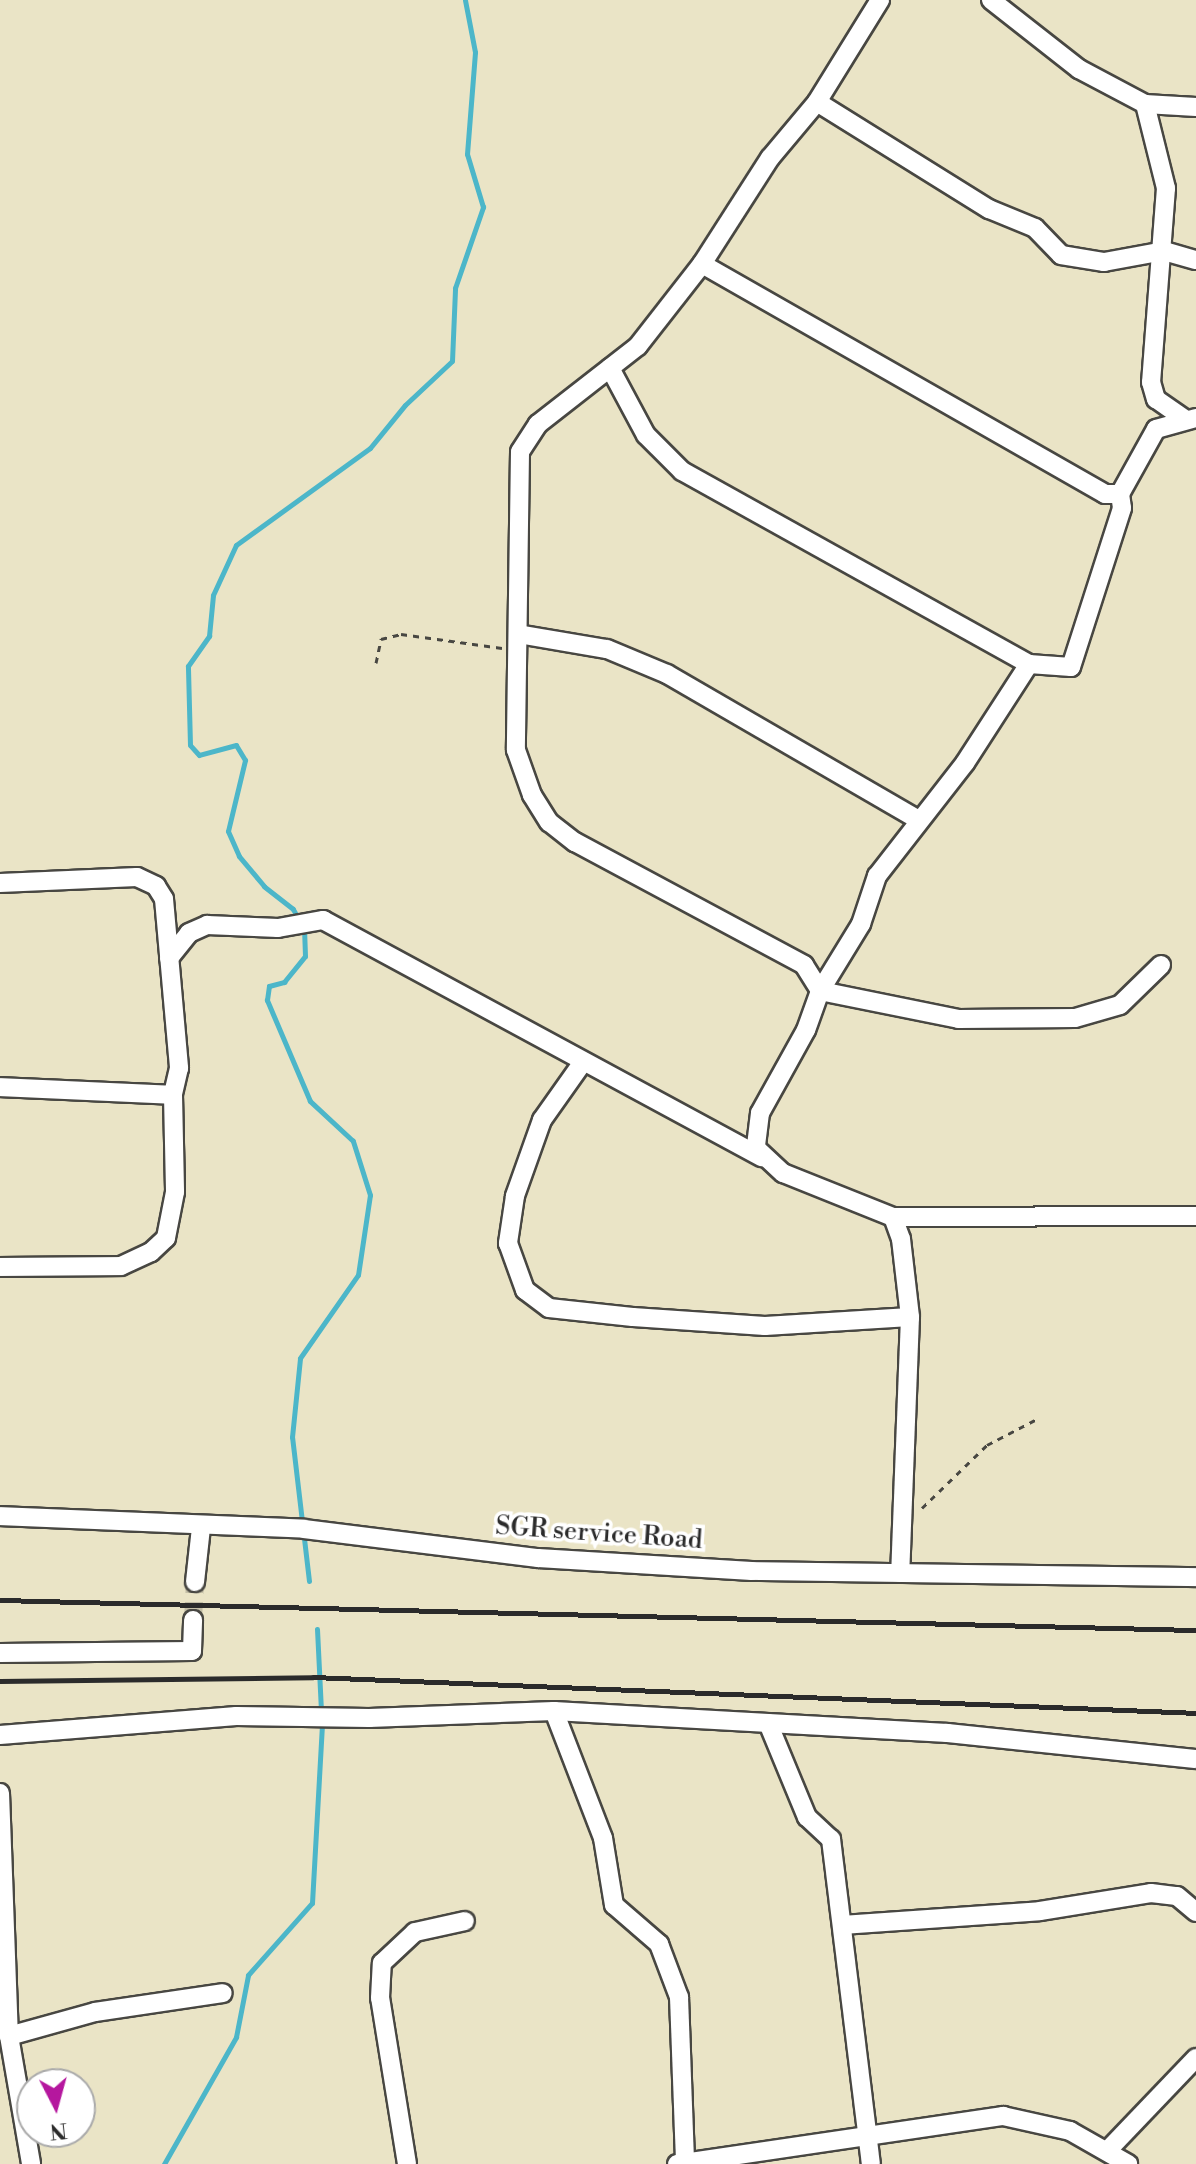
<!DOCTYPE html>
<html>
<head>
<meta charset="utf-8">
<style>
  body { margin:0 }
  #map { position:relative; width:1196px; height:2164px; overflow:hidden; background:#eae4c6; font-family:"Libre Bodoni",serif }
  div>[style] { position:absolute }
  .stream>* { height:5px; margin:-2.5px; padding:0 2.5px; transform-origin:2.5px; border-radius:2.5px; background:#4cb6c9 }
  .minor-tunnel>* { height:18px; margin-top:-9px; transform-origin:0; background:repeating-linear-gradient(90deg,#c4bfa7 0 18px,transparent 0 27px) }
  .path>* { height:3px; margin-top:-1.5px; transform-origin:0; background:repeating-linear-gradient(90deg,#484742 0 6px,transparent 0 12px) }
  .roads { filter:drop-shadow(2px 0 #484742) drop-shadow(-2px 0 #484742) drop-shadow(0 2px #484742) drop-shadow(0 -2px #484742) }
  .minor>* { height:18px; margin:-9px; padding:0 9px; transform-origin:9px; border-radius:9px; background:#fff }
  .rail>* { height:5px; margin:-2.5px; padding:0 2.5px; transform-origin:2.5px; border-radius:2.5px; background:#2b2b2b }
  span { translate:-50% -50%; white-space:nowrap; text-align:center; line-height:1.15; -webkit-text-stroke:7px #fff; paint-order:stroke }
  .street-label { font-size:26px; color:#2b2b2b }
  .north { position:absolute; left:16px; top:2068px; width:80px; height:80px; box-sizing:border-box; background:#fff; border:2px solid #aaa; border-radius:50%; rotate:174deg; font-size:22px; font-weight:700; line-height:32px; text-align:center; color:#2b2b2b }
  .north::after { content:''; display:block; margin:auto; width:28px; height:36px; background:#b5179e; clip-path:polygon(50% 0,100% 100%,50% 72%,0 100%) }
</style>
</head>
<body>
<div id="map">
  <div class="stream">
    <i style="left:309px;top:1581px;width:145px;rotate:-96.7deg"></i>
    <i style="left:292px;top:1437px;width:79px;rotate:-84.2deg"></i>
    <i style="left:300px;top:1358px;width:101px;rotate:-55.1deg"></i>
    <i style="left:358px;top:1275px;width:81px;rotate:-81.5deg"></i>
    <i style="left:370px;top:1195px;width:57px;rotate:-107.5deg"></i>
    <i style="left:353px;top:1141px;width:59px;rotate:-137.1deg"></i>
    <i style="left:310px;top:1101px;width:110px;rotate:-113.1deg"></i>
    <i style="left:267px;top:1000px;width:14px;rotate:-82deg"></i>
    <i style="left:269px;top:986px;width:16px;rotate:-15deg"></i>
    <i style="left:284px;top:982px;width:33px;rotate:-51deg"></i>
    <i style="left:305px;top:956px;width:27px;rotate:-92deg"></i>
    <i style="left:304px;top:929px;width:23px;rotate:-119deg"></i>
    <i style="left:293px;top:909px;width:37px;rotate:-142deg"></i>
    <i style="left:264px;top:886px;width:39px;rotate:-130deg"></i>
    <i style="left:239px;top:856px;width:27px;rotate:-114deg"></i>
    <i style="left:228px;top:831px;width:73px;rotate:-76.5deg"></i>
    <i style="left:245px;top:760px;width:17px;rotate:-121deg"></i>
    <i style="left:236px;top:745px;width:38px;rotate:165deg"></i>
    <i style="left:199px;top:755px;width:13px;rotate:-132deg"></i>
    <i style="left:190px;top:745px;width:79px;rotate:-91.5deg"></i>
    <i style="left:188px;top:666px;width:37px;rotate:-55deg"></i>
    <i style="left:209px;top:636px;width:41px;rotate:-84.4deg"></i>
    <i style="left:213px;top:595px;width:55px;rotate:-65.3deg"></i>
    <i style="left:236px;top:545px;width:165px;rotate:-35.9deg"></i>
    <i style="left:370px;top:448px;width:55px;rotate:-50.9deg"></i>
    <i style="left:405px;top:405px;width:64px;rotate:-43.1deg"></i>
    <i style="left:452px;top:361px;width:73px;rotate:-87.6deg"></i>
    <i style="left:455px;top:288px;width:86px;rotate:-70.9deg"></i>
    <i style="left:483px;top:207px;width:55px;rotate:-106.8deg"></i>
    <i style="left:467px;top:154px;width:102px;rotate:-85.5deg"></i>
    <i style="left:475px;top:52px;width:53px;rotate:-100.9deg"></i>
    <i style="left:317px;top:1629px;width:83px;rotate:87.2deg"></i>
    <i style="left:164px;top:2164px;width:146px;rotate:-60.4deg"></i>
    <i style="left:236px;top:2037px;width:63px;rotate:-79deg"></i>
    <i style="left:248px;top:1975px;width:96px;rotate:-48.4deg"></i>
    <i style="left:312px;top:1903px;width:181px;rotate:-86.8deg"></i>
  </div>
  <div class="minor-tunnel">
    <i style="left:193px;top:1620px;width:38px;rotate:-87deg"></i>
  </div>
  <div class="path">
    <i style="left:376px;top:663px;width:25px;rotate:-78deg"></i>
    <i style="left:381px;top:639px;width:21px;rotate:-14deg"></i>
    <i style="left:401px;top:634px;width:102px;rotate:7.9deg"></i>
    <i style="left:922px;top:1508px;width:91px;rotate:-44.1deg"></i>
    <i style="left:987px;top:1445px;width:56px;rotate:-27.5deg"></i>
  </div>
  <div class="roads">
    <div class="minor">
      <i style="left:880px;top:0;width:120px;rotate:121.7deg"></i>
      <i style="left:817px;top:102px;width:73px;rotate:130deg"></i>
      <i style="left:770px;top:158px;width:126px;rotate:122.7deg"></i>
      <i style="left:702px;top:264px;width:104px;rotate:128deg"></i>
      <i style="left:638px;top:346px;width:127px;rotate:142deg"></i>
      <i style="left:538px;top:424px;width:33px;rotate:123deg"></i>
      <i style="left:520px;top:452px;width:298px;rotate:90.8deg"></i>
      <i style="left:516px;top:750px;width:48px;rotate:70.4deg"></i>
      <i style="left:532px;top:795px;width:32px;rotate:58deg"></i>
      <i style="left:549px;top:822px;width:33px;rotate:38deg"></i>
      <i style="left:575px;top:842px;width:260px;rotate:28.2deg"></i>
      <i style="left:804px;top:965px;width:31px;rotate:58deg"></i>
      <i style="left:820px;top:991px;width:41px;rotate:109.7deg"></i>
      <i style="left:806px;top:1030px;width:95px;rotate:119deg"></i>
      <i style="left:760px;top:1113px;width:35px;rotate:97deg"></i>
      <i style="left:756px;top:1148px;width:37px;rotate:43deg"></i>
      <i style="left:783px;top:1173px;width:118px;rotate:21.8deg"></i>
      <i style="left:893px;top:1217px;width:23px;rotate:70deg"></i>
      <i style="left:901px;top:1239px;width:79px;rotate:83.4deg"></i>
      <i style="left:910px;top:1317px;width:256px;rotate:92.2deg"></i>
      <i style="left:991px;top:0;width:112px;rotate:38.1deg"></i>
      <i style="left:1079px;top:69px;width:75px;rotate:27.9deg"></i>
      <i style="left:1145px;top:104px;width:87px;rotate:76deg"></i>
      <i style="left:1166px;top:188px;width:195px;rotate:94.4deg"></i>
      <i style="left:1151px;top:382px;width:18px;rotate:74deg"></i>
      <i style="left:1156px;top:399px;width:33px;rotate:35deg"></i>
      <i style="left:817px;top:102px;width:203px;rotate:31.9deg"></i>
      <i style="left:989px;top:209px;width:50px;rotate:22.4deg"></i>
      <i style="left:1035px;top:228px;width:37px;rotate:46deg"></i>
      <i style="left:1061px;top:255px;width:44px;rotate:9.2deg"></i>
      <i style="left:1104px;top:262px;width:61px;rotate:-10.4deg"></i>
      <i style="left:1164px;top:251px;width:33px;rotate:16deg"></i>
      <i style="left:1145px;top:104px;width:51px;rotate:3.4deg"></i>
      <i style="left:702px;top:264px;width:464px;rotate:29.7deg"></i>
      <i style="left:1105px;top:494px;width:15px"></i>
      <i style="left:610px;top:368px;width:76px;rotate:61.8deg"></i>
      <i style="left:646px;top:435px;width:51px;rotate:45deg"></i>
      <i style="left:682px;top:471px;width:397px;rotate:29.1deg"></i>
      <i style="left:518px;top:634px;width:90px;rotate:9.6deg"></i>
      <i style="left:607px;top:649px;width:65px;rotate:22.6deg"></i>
      <i style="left:667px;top:674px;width:289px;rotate:30.1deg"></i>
      <i style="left:0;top:883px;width:137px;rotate:-2.5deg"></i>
      <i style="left:137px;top:877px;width:21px;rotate:25deg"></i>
      <i style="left:156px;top:886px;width:15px;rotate:58deg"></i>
      <i style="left:164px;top:899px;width:170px;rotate:84.9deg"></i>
      <i style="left:179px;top:1068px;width:28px;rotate:103deg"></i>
      <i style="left:173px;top:1095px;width:97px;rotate:88.8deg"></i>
      <i style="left:175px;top:1192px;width:47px;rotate:101.1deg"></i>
      <i style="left:166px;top:1238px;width:21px;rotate:137deg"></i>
      <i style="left:151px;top:1252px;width:33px;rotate:155deg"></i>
      <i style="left:121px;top:1266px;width:121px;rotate:179.5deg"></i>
      <i style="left:169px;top:958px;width:32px;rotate:-51deg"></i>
      <i style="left:189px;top:933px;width:20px;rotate:-24deg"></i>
      <i style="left:207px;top:925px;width:71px;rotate:2.4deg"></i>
      <i style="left:278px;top:928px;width:46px;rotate:-10.1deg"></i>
      <i style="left:323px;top:920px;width:499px;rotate:28.4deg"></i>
      <i style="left:1161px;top:965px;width:57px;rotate:135.7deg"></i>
      <i style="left:1120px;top:1005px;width:47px;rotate:163.9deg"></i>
      <i style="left:1075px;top:1018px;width:116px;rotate:179.5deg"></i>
      <i style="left:959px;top:1019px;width:142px;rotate:-168.6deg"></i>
      <i style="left:820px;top:991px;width:79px;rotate:-58.5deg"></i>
      <i style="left:861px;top:924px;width:51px;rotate:-71.6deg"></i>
      <i style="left:877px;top:876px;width:143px;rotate:-52.1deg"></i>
      <i style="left:965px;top:763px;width:118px;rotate:-57.1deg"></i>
      <i style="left:1029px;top:664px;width:42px;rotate:4.1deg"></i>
      <i style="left:1071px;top:667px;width:167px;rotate:-72.2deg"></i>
      <i style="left:1122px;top:508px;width:14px;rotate:-98deg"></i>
      <i style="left:1120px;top:494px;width:74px;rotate:-61deg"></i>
      <i style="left:1156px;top:429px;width:41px;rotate:-15.4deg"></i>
      <i style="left:583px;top:1062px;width:71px;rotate:125.3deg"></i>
      <i style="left:542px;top:1120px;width:81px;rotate:109.6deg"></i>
      <i style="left:515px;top:1196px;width:48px;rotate:98.5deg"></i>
      <i style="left:508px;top:1243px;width:50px;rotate:70.1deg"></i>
      <i style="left:525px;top:1290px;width:30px;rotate:37deg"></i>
      <i style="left:549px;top:1308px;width:84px;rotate:6.1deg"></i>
      <i style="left:633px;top:1317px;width:132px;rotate:3.9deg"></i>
      <i style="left:765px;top:1326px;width:145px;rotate:-3.6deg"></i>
      <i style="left:0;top:1087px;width:173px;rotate:2.6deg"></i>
      <i style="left:893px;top:1217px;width:303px;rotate:-0.2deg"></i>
      <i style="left:0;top:1516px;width:304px;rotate:2.4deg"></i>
      <i style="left:304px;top:1529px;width:236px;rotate:7.1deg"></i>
      <i style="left:538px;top:1558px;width:214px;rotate:3.5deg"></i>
      <i style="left:752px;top:1571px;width:444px;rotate:0.8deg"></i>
      <i style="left:195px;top:1582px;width:54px;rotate:-83.7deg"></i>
      <i style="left:0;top:1653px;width:192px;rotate:-0.6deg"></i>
      <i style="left:192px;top:1651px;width:31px;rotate:-88deg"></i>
      <i style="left:554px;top:1711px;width:136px;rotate:68.9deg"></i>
      <i style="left:603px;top:1838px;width:68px;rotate:80.7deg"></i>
      <i style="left:614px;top:1905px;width:60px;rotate:40.9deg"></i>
      <i style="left:659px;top:1944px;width:57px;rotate:69.3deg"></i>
      <i style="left:679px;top:1997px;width:166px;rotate:87.9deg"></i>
      <i style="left:768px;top:1723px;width:102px;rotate:67.5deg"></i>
      <i style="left:807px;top:1817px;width:33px;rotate:43deg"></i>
      <i style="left:831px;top:1839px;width:327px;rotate:83deg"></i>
      <i style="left:0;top:1735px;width:237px;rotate:-4.6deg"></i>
      <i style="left:236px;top:1716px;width:133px;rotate:0.9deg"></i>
      <i style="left:369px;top:1718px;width:185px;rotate:-2.2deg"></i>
      <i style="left:554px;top:1711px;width:394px;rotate:3.2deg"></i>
      <i style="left:947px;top:1733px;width:250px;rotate:6deg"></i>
      <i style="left:0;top:1793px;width:243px;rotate:87.9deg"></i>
      <i style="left:9px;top:2036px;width:130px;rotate:80.2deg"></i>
      <i style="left:842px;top:1925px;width:198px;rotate:-4deg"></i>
      <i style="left:1040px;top:1911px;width:112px;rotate:-9.2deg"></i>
      <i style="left:1151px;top:1893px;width:26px;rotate:7deg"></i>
      <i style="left:1177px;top:1896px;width:25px;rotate:40deg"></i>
      <i style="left:9px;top:2036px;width:89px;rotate:-15.6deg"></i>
      <i style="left:95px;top:2012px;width:129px;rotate:-8.4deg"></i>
      <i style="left:1109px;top:2149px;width:126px;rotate:-46.3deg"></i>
      <i style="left:407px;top:2164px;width:168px;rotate:-99.2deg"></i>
      <i style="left:380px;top:1998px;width:35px;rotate:-87deg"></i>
      <i style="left:382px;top:1963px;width:45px;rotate:-43.2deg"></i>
      <i style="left:415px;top:1932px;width:51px;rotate:-12.4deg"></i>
      <i style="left:677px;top:2164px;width:330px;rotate:-8.4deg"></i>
      <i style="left:1003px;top:2116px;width:69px;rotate:12.6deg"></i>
      <i style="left:1070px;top:2131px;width:67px;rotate:29.6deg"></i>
    </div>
  </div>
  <div class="rail">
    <i style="left:0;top:1600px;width:1196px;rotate:1.44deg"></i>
    <i style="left:0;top:1681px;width:313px;rotate:-0.7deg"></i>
    <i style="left:313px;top:1677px;width:884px;rotate:2.33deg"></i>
  </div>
  <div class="street-label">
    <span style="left:599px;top:1534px;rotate:4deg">SGR service Road</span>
  </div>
  <div class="north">N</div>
</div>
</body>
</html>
